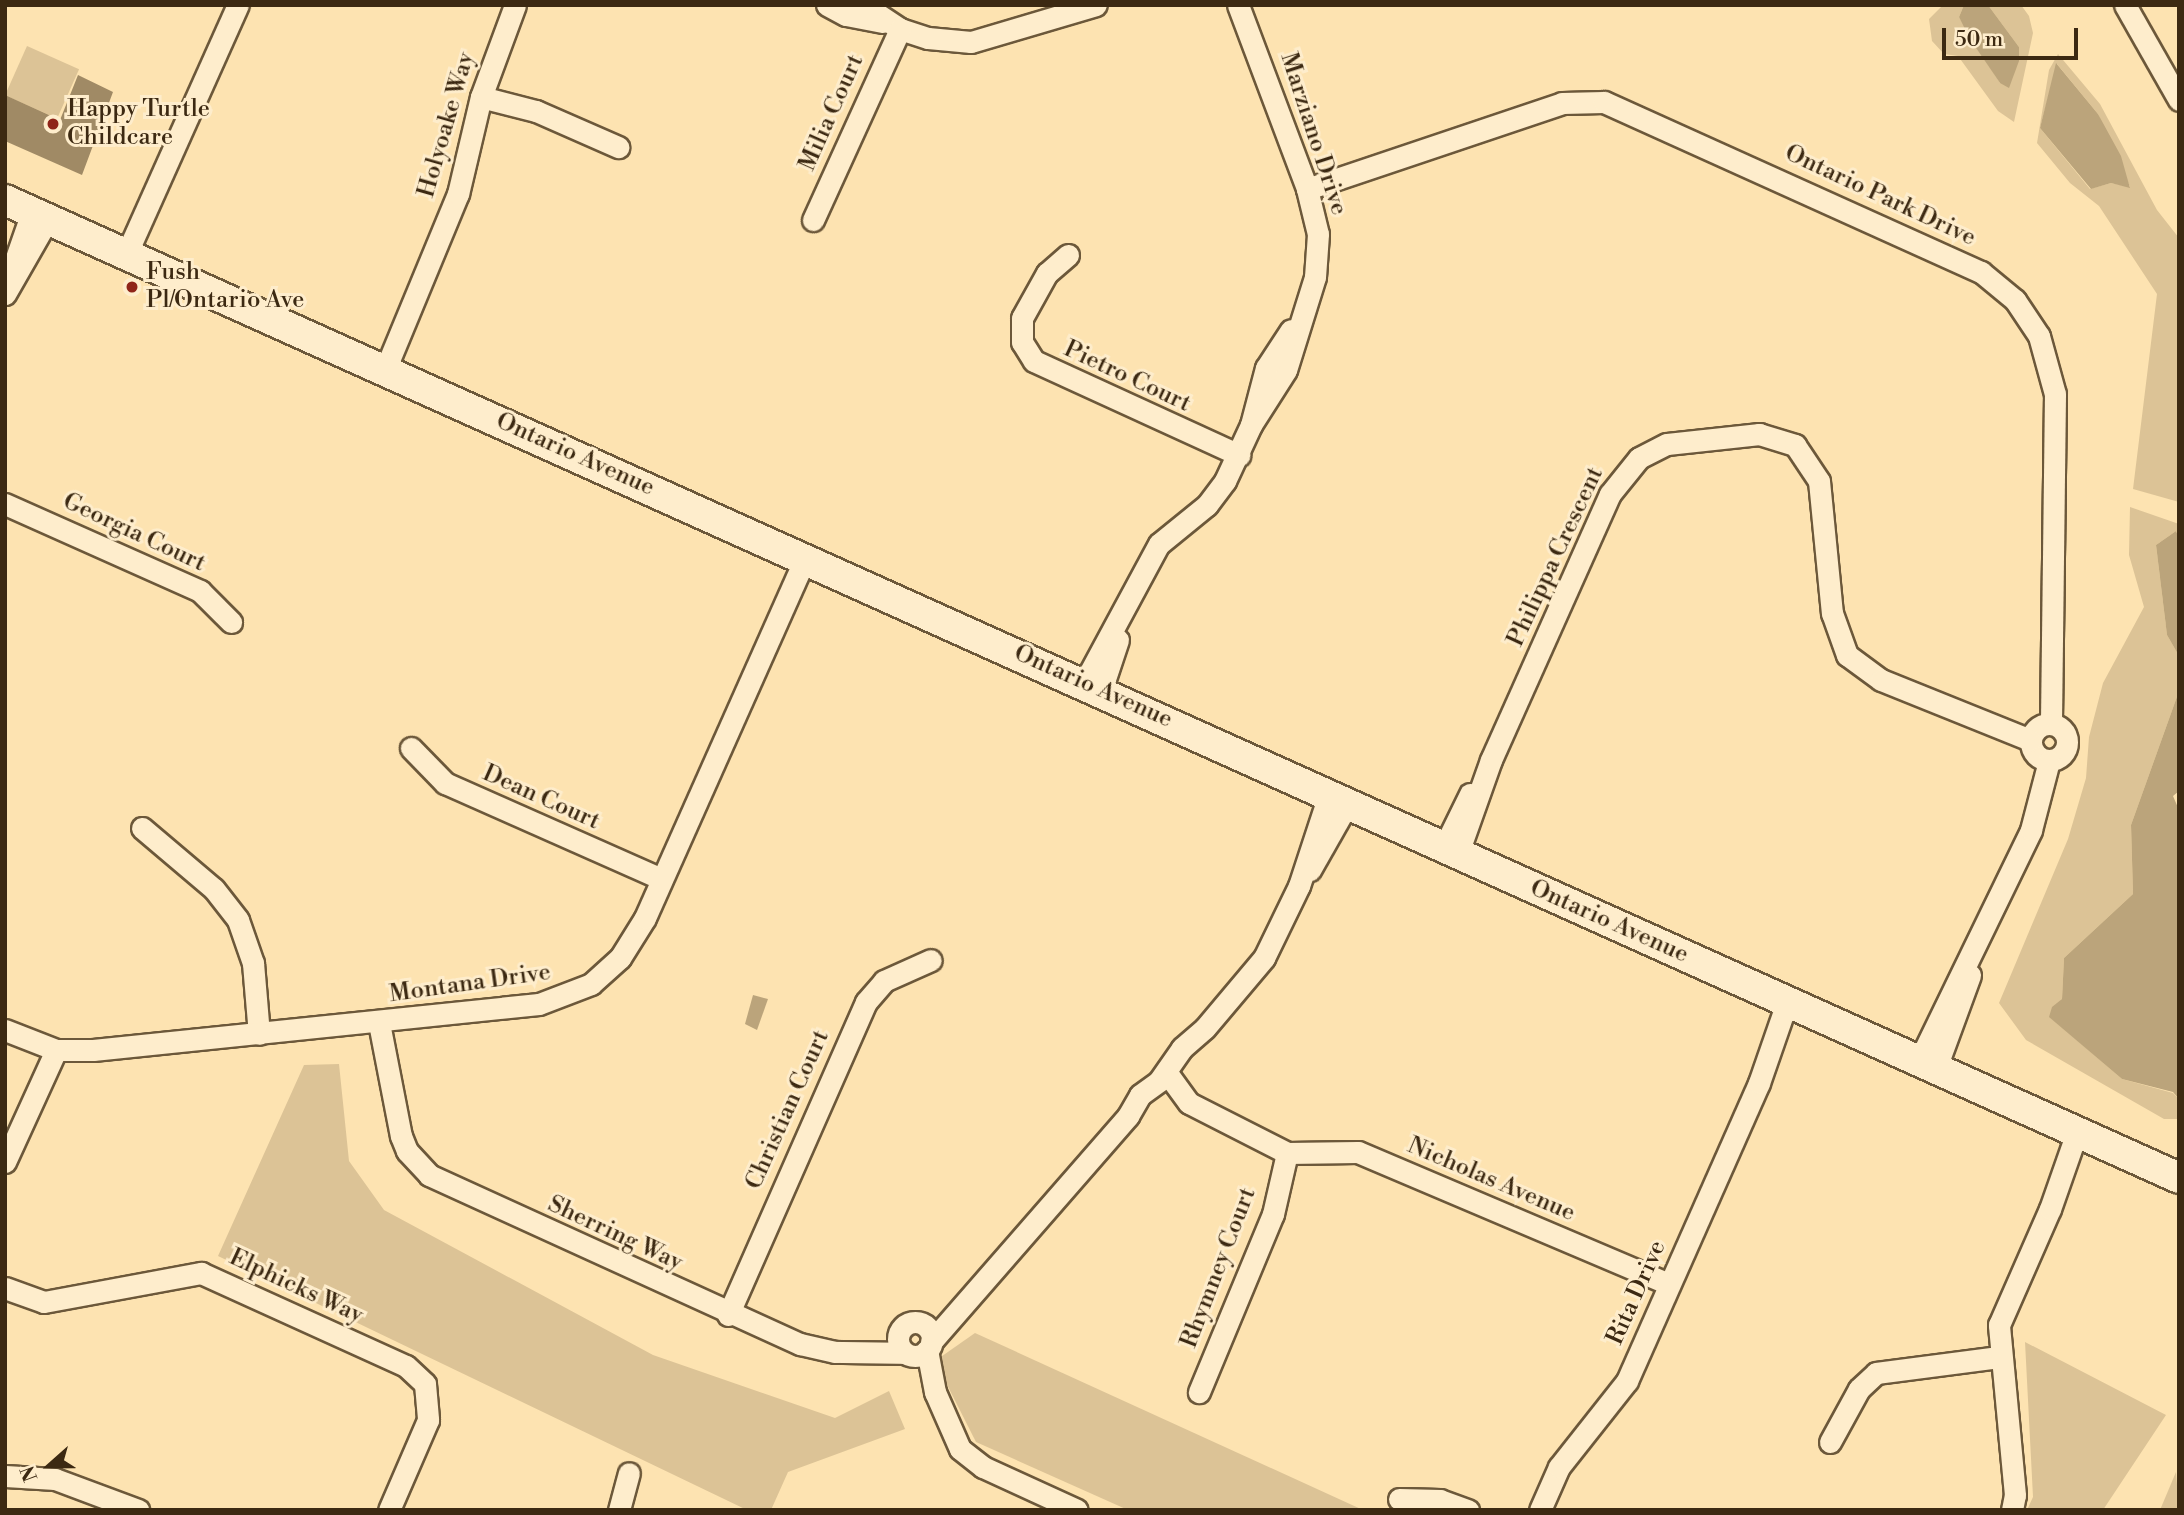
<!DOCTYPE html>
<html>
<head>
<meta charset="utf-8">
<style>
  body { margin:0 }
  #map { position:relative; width:2184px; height:1515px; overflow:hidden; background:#fde3b1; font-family:"Libre Bodoni",serif }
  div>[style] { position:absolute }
  .green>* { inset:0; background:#dcc396; transform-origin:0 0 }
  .water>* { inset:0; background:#bba47b }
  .building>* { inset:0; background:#a08a65 }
  .roads { filter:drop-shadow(2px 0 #6c583a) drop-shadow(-2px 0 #6c583a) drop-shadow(0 2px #6c583a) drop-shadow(0 -2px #6c583a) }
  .street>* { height:21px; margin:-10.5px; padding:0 10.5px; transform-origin:10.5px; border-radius:10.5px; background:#feedcc }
  .street>.ring { margin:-10.5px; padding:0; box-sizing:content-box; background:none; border:21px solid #feedcc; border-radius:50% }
  .secondary>* { height:30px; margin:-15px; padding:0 15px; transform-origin:15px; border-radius:15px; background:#feedcc }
  .dots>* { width:19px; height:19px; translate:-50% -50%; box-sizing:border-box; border:4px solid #feedcc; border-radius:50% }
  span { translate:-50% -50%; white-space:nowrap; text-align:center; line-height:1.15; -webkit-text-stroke:6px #feedcc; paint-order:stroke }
  .poi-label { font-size:24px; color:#3c2912 }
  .left { translate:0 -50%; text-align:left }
  .street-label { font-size:24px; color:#3c2912 }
  .frame { position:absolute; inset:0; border:7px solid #3c2912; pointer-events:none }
  .north { position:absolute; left:14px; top:1431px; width:70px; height:70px; -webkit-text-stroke:5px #feedcc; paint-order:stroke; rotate:249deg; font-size:19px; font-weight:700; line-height:28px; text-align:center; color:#3c2912 }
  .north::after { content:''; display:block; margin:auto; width:24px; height:32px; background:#3c2912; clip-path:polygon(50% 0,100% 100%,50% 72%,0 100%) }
  .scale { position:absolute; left:1942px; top:28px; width:136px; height:32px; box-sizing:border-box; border:4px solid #3c2912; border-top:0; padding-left:9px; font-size:21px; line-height:24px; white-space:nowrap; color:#3c2912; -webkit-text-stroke:5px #feedcc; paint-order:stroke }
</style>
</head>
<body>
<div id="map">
  <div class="green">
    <i style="clip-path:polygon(1943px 5px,1964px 5px,1959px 17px,2000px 83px,2019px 47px,1988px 5px,2021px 5px,2029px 16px,2033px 33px,2014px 122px,1998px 111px,1958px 56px,1944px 54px,1932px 41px,1929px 19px)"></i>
    <i style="left:27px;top:46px;width:57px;height:54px;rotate:24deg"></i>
    <i style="clip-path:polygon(evenodd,2058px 54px,2100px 104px,2157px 210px,2179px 238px,2179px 502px,2133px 489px,2157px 294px,2099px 206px,2070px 183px,2037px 143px,2049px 70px,2058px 54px,2057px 64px,2098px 114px,2130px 187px,2111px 183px,2090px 189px,2040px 128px,2057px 64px)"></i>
    <i style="clip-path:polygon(2130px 507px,2179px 524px,2179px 538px,2176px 531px,2156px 545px,2167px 635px,2179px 656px,2179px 691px,2131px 825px,2133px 894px,2064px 958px,2062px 999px,2050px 1017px,2122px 1079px,2173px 1093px,2179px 1099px,2179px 1119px,2164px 1119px,2026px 1040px,1999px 1003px,2068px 839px,2086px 778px,2089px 737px,2103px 683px,2144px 607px,2129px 555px)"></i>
    <i style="clip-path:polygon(339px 1064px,349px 1161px,384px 1210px,653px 1355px,835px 1418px,889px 1391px,905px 1429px,788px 1472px,771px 1510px,747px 1510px,218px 1256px,304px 1065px)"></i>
    <i style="clip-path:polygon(975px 1333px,1363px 1510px,1128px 1510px,976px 1442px,935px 1361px)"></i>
    <i style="clip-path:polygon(2025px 1342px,2166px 1415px,2103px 1510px,2027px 1510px,2033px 1497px)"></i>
    <i style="clip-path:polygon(2176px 1472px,2179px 1510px,2160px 1510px)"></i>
  </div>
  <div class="water">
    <i style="clip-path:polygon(1964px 5px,1988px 5px,2019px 47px,2019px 61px,2009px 88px,2000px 83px,1970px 39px,1959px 17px)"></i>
    <i style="clip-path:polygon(2056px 63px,2098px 114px,2121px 156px,2130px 188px,2111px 183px,2091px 189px,2040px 128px)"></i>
    <i style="clip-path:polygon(2176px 531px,2179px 538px,2179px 656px,2167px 635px,2156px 545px)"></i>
    <i style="clip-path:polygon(2179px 691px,2179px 791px,2173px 796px,2179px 810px,2179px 1099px,2173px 1092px,2122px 1079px,2049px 1017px,2052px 1007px,2062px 999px,2064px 958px,2133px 894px,2131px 825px)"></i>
    <i style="clip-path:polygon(753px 995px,768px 999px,757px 1030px,745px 1024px)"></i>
  </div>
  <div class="building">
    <i style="clip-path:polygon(78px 75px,113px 92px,82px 175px,5px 141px,5px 95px,60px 120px)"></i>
  </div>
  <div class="roads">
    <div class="street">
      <i style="left:827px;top:5px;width:21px;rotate:28deg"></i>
      <i style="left:846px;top:15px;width:37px;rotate:11deg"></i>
      <i style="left:864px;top:5px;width:43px;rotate:33.7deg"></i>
      <i style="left:900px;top:29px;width:29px;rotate:18deg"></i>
      <i style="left:928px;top:38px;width:43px;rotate:5.3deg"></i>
      <i style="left:971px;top:42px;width:130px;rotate:-16.5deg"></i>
      <i style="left:1238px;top:5px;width:197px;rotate:69.4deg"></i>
      <i style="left:1307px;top:189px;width:46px;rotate:76.3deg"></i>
      <i style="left:1318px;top:234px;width:43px;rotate:94deg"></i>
      <i style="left:1315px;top:277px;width:97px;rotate:107.3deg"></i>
      <i style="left:1286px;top:370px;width:65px;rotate:122.5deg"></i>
      <i style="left:2125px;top:5px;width:109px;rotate:60.4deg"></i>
      <i style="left:481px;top:97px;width:57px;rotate:14.3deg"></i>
      <i style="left:536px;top:111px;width:90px;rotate:23.7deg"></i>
      <i style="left:1307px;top:189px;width:269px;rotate:-18.6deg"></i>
      <i style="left:1562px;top:103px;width:42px;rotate:-1.4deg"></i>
      <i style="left:1604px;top:102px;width:414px;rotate:24.3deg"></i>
      <i style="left:1981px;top:272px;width:44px;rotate:39.5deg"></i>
      <i style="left:2015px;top:300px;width:43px;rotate:56.3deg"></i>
      <i style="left:2039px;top:336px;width:60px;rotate:74.6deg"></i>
      <i style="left:2055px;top:394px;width:330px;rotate:90.7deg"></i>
      <i style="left:813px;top:220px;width:210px;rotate:-65.5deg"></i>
      <i style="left:126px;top:255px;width:274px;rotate:-65.9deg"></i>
      <i style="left:1068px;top:255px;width:28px;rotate:139deg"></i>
      <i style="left:1047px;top:273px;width:51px;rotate:119.1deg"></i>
      <i style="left:1022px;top:318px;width:24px;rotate:90deg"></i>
      <i style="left:1022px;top:342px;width:22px;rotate:58deg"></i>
      <i style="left:1034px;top:361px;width:226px;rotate:24.6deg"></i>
      <i style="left:9px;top:278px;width:70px;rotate:-70.8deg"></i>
      <i style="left:5px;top:294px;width:86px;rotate:-60.2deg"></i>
      <i style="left:385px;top:370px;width:191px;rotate:-67.5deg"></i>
      <i style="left:458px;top:194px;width:100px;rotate:-76.7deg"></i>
      <i style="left:481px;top:97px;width:98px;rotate:-69.7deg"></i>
      <i style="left:5px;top:504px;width:214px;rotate:24deg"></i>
      <i style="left:200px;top:591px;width:44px;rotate:45deg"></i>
      <i style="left:1084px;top:683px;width:158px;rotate:-61.7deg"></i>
      <i style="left:1159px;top:544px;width:62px;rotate:-39.1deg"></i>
      <i style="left:1207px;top:505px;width:30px;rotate:-53deg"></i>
      <i style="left:1225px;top:481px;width:62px;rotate:-65.1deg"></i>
      <i style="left:1251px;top:425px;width:59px;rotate:-75.3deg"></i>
      <i style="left:1266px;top:368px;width:45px;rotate:-56.7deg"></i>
      <i style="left:1101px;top:691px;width:54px;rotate:-71.6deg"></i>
      <i class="ring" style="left:2031px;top:724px;width:15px;height:15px"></i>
      <i style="left:411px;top:748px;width:49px;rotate:45.8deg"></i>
      <i style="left:445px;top:783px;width:237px;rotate:23.9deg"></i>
      <i style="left:142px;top:828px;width:94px;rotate:40.3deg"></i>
      <i style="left:214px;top:889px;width:39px;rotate:52deg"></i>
      <i style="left:238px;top:920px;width:46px;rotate:70.8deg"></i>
      <i style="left:253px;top:963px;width:71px;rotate:85.2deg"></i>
      <i style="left:1444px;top:847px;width:59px;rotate:-63.9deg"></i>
      <i style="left:1458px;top:853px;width:99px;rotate:-70.5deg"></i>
      <i style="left:1491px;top:760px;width:291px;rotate:-65.9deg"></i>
      <i style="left:1610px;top:494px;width:46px;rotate:-51.1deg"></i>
      <i style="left:1639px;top:458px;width:31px;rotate:-27deg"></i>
      <i style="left:1667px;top:444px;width:93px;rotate:-6.2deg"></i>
      <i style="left:1759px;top:434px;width:38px;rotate:17deg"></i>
      <i style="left:1795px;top:445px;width:43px;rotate:56.3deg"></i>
      <i style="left:1819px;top:481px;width:133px;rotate:84.4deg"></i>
      <i style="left:1832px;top:613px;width:45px;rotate:70.3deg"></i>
      <i style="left:1847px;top:655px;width:42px;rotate:36.3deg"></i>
      <i style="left:1881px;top:680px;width:161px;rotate:21.9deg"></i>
      <i style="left:1310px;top:870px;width:77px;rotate:-60.4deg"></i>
      <i style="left:379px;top:1023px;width:115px;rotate:79deg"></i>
      <i style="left:401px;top:1136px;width:16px;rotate:68deg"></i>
      <i style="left:407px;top:1151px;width:33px;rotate:47deg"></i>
      <i style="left:429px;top:1175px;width:408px;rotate:24.5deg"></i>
      <i style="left:800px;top:1344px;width:36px;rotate:13deg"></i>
      <i style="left:835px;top:1352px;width:69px;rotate:0.8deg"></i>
      <i style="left:5px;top:1030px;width:55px;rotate:21.4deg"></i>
      <i style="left:56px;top:1050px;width:37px"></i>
      <i style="left:93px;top:1050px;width:448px;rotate:-5.9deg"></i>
      <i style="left:539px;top:1004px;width:56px;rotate:-21deg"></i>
      <i style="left:591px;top:984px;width:39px;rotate:-42deg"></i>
      <i style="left:620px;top:958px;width:47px;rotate:-58deg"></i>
      <i style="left:645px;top:918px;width:393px;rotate:-66deg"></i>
      <i style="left:1919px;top:1061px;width:257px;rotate:-64.1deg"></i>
      <i style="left:2031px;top:830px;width:71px;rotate:-75.4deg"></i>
      <i style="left:1936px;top:1068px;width:99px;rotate:-69.9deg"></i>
      <i style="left:1167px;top:1073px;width:37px;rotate:54deg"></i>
      <i style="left:1189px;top:1103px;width:110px;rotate:27deg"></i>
      <i style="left:1287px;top:1153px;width:63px;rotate:102.9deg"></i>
      <i style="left:1273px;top:1214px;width:193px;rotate:112.6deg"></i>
      <i style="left:1287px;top:1153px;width:71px;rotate:-0.8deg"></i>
      <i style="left:1358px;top:1152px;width:338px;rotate:23deg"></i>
      <i style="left:5px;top:1162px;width:123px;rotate:-65.5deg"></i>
      <i style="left:5px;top:1288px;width:41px;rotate:19.7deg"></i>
      <i style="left:44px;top:1302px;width:160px;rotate:-10.5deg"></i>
      <i style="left:201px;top:1273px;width:225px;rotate:24.4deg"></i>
      <i style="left:406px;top:1366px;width:26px;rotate:43deg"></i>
      <i style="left:425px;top:1384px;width:36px;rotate:85deg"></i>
      <i style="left:428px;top:1420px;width:98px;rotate:113.4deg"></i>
      <i style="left:728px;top:1315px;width:342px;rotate:-66.2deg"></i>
      <i style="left:866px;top:1002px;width:28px;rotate:-49deg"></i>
      <i style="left:884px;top:981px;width:51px;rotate:-24.1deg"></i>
      <i class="ring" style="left:898px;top:1322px;width:13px;height:13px"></i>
      <i style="left:931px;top:1342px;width:300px;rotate:-48.9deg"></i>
      <i style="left:1128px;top:1116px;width:24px;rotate:-60deg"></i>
      <i style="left:1140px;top:1095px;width:24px;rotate:-36deg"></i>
      <i style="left:1159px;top:1081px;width:40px;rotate:-55.1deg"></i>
      <i style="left:1182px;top:1048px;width:30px;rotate:-41deg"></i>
      <i style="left:1205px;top:1028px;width:92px;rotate:-49.9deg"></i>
      <i style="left:1264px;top:958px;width:80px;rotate:-64.1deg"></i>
      <i style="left:1299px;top:886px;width:96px;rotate:-71.8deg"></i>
      <i style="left:927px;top:1350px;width:43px;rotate:79.2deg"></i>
      <i style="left:935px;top:1392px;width:62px;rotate:66.3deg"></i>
      <i style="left:960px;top:1449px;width:29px;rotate:38deg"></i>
      <i style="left:983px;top:1467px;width:103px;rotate:24.6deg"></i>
      <i style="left:1830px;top:1442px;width:60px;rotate:-61.3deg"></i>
      <i style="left:1859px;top:1389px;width:23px;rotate:-43deg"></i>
      <i style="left:1876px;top:1373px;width:124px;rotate:-7.4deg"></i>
      <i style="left:5px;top:1476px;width:50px;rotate:3.4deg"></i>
      <i style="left:55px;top:1479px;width:89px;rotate:20.5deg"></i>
      <i style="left:1399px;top:1499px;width:41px;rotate:1.4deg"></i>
      <i style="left:1440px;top:1500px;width:30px;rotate:20deg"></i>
      <i style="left:619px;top:1510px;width:38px;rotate:-75deg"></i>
      <i style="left:1540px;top:1510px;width:47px;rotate:-66.2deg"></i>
      <i style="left:1559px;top:1467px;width:110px;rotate:-51.7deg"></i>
      <i style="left:1627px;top:1381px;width:326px;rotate:-66.1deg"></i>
      <i style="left:1759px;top:1083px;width:86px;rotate:-70.9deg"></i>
      <i style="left:2012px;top:1510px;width:15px;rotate:-79deg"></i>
      <i style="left:2015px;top:1495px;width:171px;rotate:-95.4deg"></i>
      <i style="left:1999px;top:1325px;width:127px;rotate:-66.3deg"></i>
      <i style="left:2050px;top:1209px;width:82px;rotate:-70.7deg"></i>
    </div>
    <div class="secondary">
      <i style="left:5px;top:200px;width:2384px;rotate:24.22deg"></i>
    </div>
  </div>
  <div class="dots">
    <i style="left:53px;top:124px;background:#8f2418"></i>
    <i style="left:132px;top:287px;background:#8f2418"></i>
  </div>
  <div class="poi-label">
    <span class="left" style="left:67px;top:124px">Happy Turtle<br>Childcare</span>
    <span class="left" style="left:146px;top:287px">Fush<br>Pl/Ontario Ave</span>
  </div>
  <div class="street-label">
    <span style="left:832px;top:113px;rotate:-66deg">Milia Court</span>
    <span style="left:447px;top:125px;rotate:-74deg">Holyoake Way</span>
    <span style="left:1313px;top:134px;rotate:72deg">Marziano Drive</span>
    <span style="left:1880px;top:196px;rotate:25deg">Ontario Park Drive</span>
    <span style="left:1127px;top:377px;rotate:25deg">Pietro Court</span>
    <span style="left:575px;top:455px;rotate:24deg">Ontario Avenue</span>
    <span style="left:134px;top:533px;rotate:25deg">Georgia Court</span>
    <span style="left:1556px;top:557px;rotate:-65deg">Philippa Crescent</span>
    <span style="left:1093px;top:687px;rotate:24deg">Ontario Avenue</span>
    <span style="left:541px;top:798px;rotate:24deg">Dean Court</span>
    <span style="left:1609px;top:922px;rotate:24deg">Ontario Avenue</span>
    <span style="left:470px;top:984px;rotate:-8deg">Montana Drive</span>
    <span style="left:788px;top:1110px;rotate:-66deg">Christian Court</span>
    <span style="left:1491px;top:1180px;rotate:23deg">Nicholas Avenue</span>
    <span style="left:615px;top:1234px;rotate:25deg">Sherring Way</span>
    <span style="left:1219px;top:1268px;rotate:-69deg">Rhymney Court</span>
    <span style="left:296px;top:1287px;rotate:25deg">Elphicks Way</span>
    <span style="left:1637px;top:1293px;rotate:-66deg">Rita Drive</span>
  </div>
  <div class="frame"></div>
  <div class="north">N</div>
  <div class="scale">50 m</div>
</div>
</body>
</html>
